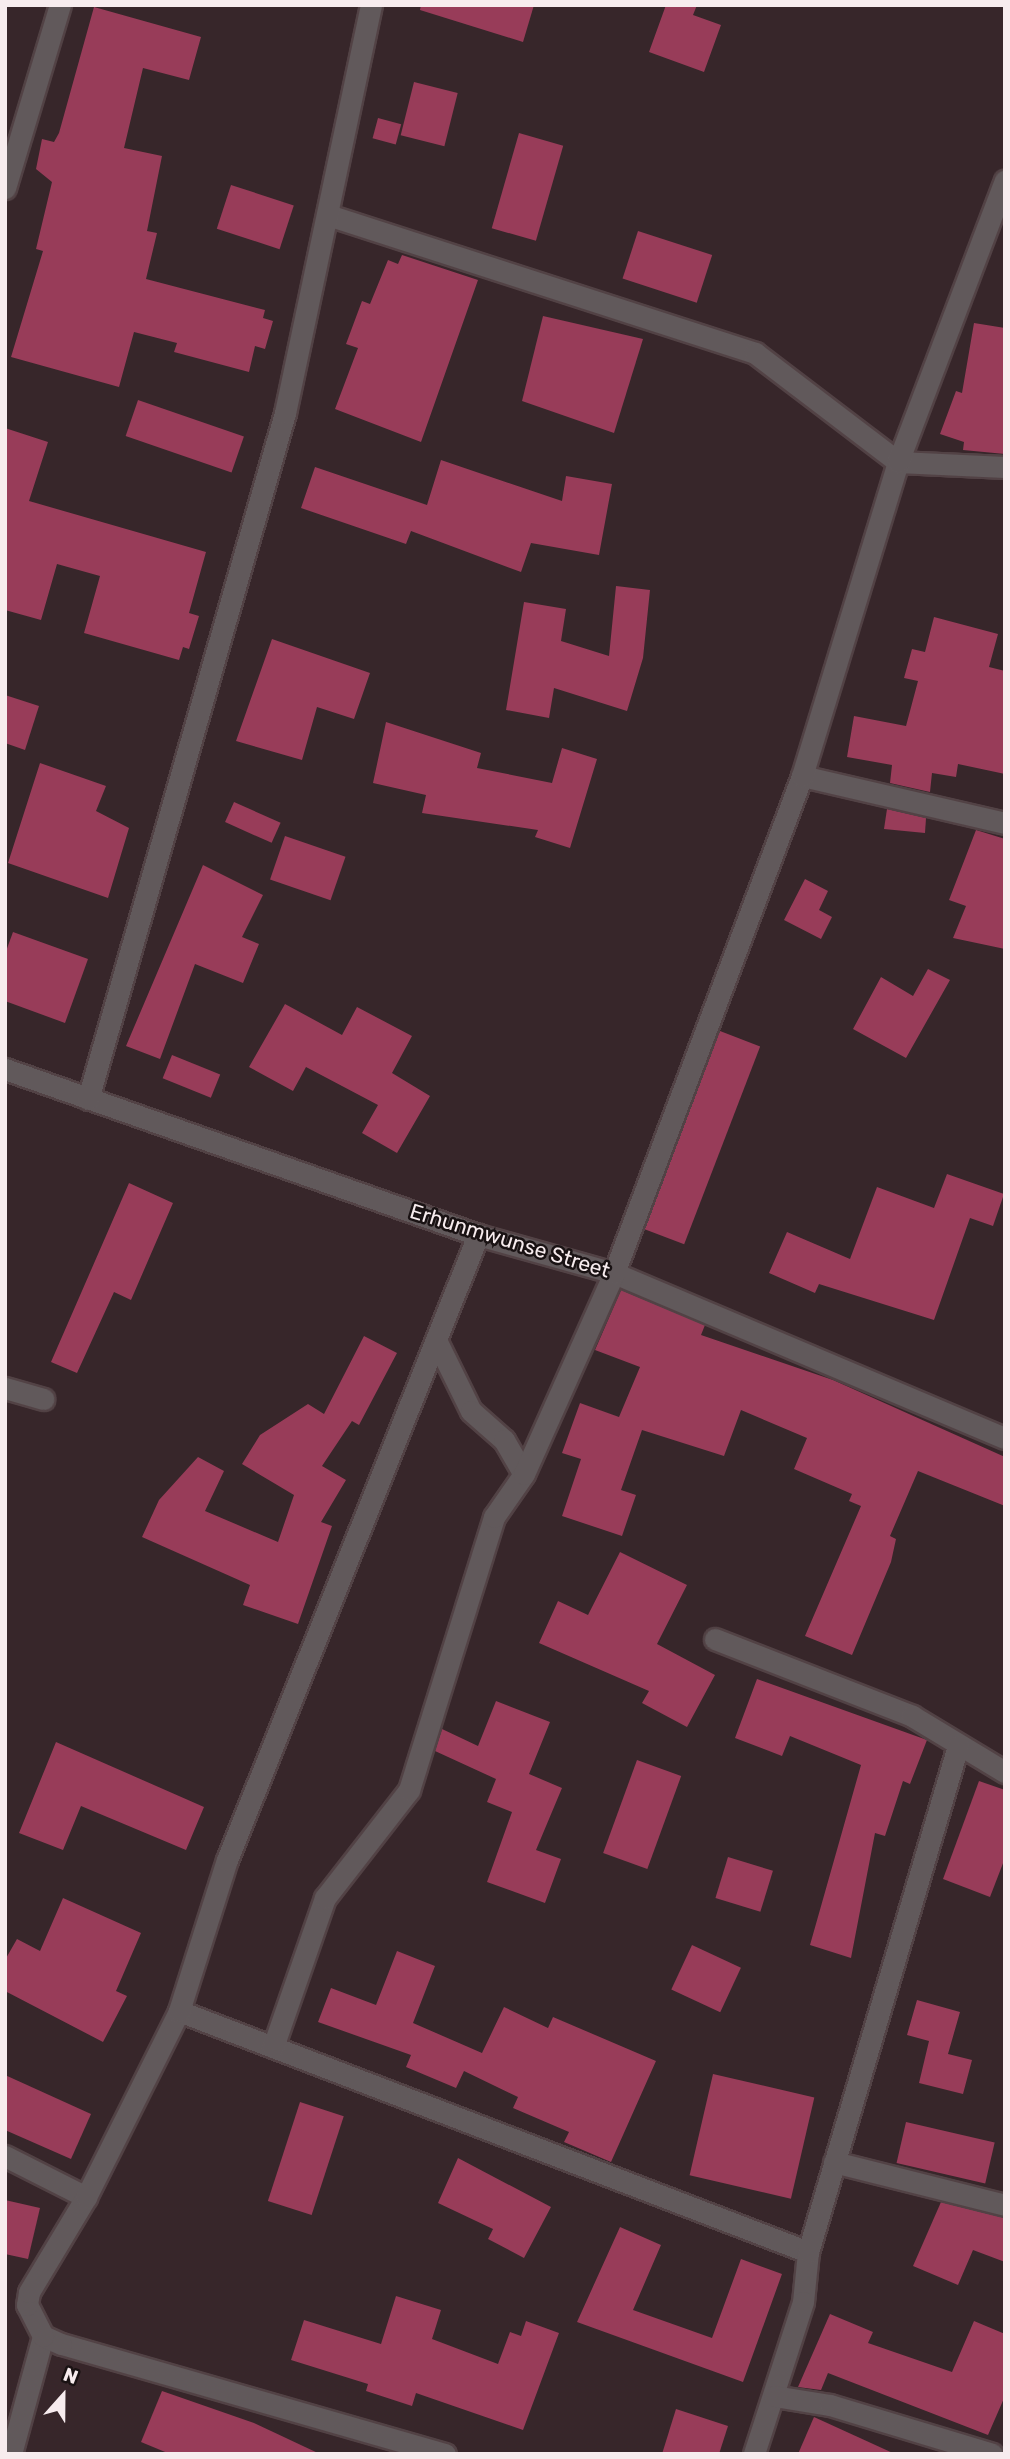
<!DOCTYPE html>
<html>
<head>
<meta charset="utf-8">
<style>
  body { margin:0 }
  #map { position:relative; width:1010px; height:2459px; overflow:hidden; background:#37262a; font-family:Rubik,sans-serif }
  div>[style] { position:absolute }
  .building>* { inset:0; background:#983c59; transform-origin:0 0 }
  .roads { filter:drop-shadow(2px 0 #524245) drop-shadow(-2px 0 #524245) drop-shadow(0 2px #524245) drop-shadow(0 -2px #524245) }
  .minor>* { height:21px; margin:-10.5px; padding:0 10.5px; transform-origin:10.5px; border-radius:10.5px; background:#61595b }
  span { translate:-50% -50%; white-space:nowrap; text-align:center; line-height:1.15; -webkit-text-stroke:5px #191213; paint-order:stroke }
  .street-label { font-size:21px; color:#f7ecee }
  .frame { position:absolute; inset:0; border:7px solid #f7ecee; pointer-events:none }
  .north { position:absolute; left:28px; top:2361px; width:70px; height:70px; -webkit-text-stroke:5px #191213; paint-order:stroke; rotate:21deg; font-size:19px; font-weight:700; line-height:28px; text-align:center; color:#f7ecee }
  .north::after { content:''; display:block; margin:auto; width:24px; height:32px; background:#f7ecee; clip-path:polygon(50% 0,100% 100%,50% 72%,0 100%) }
</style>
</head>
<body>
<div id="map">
  <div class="building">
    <i style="clip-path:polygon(421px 5px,534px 5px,523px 42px,420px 10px)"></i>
    <i style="clip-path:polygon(666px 5px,697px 5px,693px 15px,721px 25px,704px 72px,649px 52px)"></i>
    <i style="clip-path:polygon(94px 7px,201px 37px,189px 80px,143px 68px,124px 148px,162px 156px,147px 231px,157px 233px,146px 279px,265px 310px,263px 318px,273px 321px,265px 349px,255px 346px,249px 372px,174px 352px,177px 343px,134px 332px,119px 387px,11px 357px,43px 251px,36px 249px,52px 182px,36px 169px,42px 139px,54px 142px,59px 133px)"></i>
    <i style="left:414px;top:82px;width:45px;height:55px;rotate:14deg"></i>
    <i style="left:378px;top:118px;width:24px;height:21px;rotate:15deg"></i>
    <i style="left:519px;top:133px;width:46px;height:99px;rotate:16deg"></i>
    <i style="left:231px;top:185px;width:66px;height:46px;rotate:18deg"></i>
    <i style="left:638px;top:231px;width:78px;height:50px;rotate:18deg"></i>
    <i style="clip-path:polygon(402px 255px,478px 280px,421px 442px,335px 409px,358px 348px,346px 344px,362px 301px,370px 304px,388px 260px,398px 264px)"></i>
    <i style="clip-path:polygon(543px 316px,643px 339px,614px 433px,522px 401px)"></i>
    <i style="clip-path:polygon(974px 323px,1005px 328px,1005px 454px,963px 450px,964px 442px,940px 434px,956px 391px,962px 393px)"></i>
    <i style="left:138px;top:400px;width:112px;height:38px;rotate:19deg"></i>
    <i style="clip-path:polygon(5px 428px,48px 442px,29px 501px,206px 552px,189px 613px,199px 616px,189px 649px,183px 647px,179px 660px,84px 633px,100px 576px,57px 564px,41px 620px,5px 610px)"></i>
    <i style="clip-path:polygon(441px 460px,562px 501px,566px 476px,612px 484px,599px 555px,531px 543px,521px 572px,411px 531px,406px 544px,301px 508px,315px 467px,427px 505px)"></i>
    <i style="clip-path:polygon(616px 586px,650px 590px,643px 658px,627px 711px,554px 688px,549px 718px,506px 710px,524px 602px,566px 609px,561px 641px,609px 656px)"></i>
    <i style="clip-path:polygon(934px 617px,998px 634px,989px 667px,1005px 671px,1005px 774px,958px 764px,956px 777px,932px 773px,930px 792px,890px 783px,892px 765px,847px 757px,854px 716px,906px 726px,918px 681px,904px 678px,912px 649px,925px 652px)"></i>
    <i style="clip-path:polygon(272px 639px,370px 673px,354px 719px,317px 707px,302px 760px,236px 741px)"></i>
    <i style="clip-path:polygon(5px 695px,39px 706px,25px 750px,5px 743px)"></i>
    <i style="clip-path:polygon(386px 722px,481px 753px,477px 768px,552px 783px,562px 748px,597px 759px,570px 848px,535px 837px,538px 830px,422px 813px,426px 795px,373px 783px)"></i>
    <i style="clip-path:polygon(40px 763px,106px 786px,96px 811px,129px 828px,108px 898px,8px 863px)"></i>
    <i style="left:234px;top:802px;width:51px;height:22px;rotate:24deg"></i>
    <i style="clip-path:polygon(887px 809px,926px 818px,925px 833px,884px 829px)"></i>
    <i style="clip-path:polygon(976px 830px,1005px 839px,1005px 949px,953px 938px,966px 906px,949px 900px)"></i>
    <i style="left:285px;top:836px;width:64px;height:46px;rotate:19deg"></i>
    <i style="clip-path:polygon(203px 865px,263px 895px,242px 937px,259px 944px,243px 983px,195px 964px,160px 1059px,126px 1046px)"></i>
    <i style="clip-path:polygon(805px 879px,828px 891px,819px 910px,832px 917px,821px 939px,784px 920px)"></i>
    <i style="clip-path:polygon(13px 932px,88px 959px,65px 1023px,5px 1001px,5px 954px)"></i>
    <i style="clip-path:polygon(928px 969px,950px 980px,906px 1058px,853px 1029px,881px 977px,913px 996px)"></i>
    <i style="clip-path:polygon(285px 1004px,342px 1035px,357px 1007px,412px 1036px,392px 1073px,430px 1096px,397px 1153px,362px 1133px,378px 1105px,306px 1067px,293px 1091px,249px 1067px)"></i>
    <i style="left:720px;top:1031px;width:43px;height:212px;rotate:21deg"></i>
    <i style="left:172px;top:1055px;width:52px;height:25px;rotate:22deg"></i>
    <i style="clip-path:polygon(947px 1174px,1004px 1194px,993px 1226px,970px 1218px,934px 1320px,819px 1284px,815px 1293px,769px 1273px,787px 1232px,850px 1259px,877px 1187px,934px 1208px)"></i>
    <i style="clip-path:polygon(129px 1183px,173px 1203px,131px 1300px,114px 1292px,77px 1373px,51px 1362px)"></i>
    <i style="clip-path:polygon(621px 1290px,705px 1325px,701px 1335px,833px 1380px,1005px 1457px,1005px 1506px,918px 1471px,890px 1536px,896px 1539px,891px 1562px,852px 1655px,805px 1636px,861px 1506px,849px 1501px,852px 1494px,794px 1469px,807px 1438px,741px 1410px,724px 1456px,642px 1430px,621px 1490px,636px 1495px,622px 1536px,562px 1516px,581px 1459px,562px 1453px,580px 1403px,619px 1417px,640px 1367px,595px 1350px)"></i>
    <i style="clip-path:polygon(364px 1336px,397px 1353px,359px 1425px,352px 1421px,322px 1466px,346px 1480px,321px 1522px,332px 1526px,298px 1624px,243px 1605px,250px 1585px,142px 1537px,159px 1500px,198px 1457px,224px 1471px,205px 1511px,278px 1542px,294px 1495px,242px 1464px,260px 1435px,308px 1404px,324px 1414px)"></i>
    <i style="clip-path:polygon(620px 1552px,687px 1585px,657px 1644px,715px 1675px,687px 1727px,642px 1703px,649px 1691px,539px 1643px,558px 1601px,588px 1615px)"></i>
    <i style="clip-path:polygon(757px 1679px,927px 1740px,910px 1784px,903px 1781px,885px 1836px,875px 1833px,851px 1958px,810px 1945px,861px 1765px,790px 1736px,782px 1756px,735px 1738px)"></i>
    <i style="clip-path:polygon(496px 1701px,550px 1722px,529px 1774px,562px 1788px,536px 1850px,561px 1859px,545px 1903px,487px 1882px,512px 1812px,487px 1802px,496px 1779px,435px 1751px,442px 1729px,478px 1746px)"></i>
    <i style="clip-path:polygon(56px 1742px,204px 1807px,186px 1850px,81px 1806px,63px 1850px,19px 1833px)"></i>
    <i style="left:637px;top:1760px;width:47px;height:99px;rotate:20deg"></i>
    <i style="clip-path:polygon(979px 1781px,1005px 1790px,1005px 1858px,990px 1897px,943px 1879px)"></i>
    <i style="left:728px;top:1857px;width:47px;height:43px;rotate:17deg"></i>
    <i style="clip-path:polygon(63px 1898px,141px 1933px,116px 1991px,127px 1996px,103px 2042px,5px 1991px,5px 1960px,17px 1939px,40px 1951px)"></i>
    <i style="left:692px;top:1945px;width:54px;height:49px;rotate:25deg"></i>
    <i style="clip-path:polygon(397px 1951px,435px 1966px,413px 2023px,482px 2053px,504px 2007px,548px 2028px,553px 2017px,656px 2061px,611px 2162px,564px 2142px,569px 2132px,513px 2108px,518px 2097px,464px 2071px,456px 2088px,406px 2067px,411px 2055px,318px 2022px,331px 1988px,376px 2005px)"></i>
    <i style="clip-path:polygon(917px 2000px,960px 2012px,948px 2054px,972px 2060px,963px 2094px,919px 2083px,929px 2041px,907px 2035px)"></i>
    <i style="left:713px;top:2074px;width:104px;height:104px;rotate:13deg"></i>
    <i style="clip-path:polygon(5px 2075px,91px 2114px,71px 2159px,5px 2130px)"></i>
    <i style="left:300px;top:2102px;width:46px;height:104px;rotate:18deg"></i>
    <i style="left:906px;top:2122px;width:91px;height:42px;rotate:13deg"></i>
    <i style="clip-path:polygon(458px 2158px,551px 2207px,524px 2258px,488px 2239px,493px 2229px,438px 2203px)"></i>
    <i style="clip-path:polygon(5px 2200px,40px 2208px,28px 2259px,5px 2254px)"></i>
    <i style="clip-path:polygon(941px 2202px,1005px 2218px,1005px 2262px,973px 2250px,958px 2285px,913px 2266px)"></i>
    <i style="clip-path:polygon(620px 2227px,661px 2245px,633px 2310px,712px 2338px,741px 2259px,782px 2274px,743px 2382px,577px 2322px)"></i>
    <i style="clip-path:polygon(396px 2296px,441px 2310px,432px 2339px,498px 2364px,510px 2332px,521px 2336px,526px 2321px,559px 2333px,523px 2430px,416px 2393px,412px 2406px,366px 2391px,368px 2384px,291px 2360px,304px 2320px,381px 2344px)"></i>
    <i style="clip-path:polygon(830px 2314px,873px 2332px,868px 2343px,952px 2372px,974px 2321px,1005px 2334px,1005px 2396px,988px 2435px,828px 2373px,821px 2390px,798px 2387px)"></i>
    <i style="clip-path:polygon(162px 2391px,254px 2423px,320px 2454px,170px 2454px,141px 2442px)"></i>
    <i style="clip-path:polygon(676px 2409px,728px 2426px,719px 2454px,662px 2454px)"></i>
    <i style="clip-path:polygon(814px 2417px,895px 2454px,798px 2454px)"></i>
  </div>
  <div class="roads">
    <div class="minor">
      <i style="left:5px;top:188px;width:191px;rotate:-73.3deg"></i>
      <i style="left:331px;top:216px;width:446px;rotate:17.9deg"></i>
      <i style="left:755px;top:353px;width:180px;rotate:37.3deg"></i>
      <i style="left:898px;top:462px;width:107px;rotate:2.7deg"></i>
      <i style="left:802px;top:776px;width:208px;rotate:13deg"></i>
      <i style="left:5px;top:1069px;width:501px;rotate:19.34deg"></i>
      <i style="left:478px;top:1235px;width:141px;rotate:15.6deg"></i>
      <i style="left:614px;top:1273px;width:424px;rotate:22.9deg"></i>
      <i style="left:88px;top:1099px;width:714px;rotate:-73.98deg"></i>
      <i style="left:285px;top:413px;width:417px;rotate:-78.1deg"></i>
      <i style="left:436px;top:1340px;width:79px;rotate:63.8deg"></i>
      <i style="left:471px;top:1411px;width:44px;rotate:41.3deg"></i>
      <i style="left:504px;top:1440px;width:39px;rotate:60deg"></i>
      <i style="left:5px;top:1388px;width:40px;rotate:16deg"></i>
      <i style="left:715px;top:1639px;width:212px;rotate:21.3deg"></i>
      <i style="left:912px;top:1716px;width:109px;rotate:31.1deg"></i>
      <i style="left:179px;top:2011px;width:674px;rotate:20.96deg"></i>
      <i style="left:808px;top:2252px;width:50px;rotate:95.7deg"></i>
      <i style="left:803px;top:2302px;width:160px;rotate:107.9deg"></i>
      <i style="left:273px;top:2047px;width:158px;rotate:-70.8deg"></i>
      <i style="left:325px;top:1898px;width:137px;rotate:-52.1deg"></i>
      <i style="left:409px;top:1790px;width:286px;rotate:-72.7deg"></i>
      <i style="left:494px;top:1517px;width:52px;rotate:-55.1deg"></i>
      <i style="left:524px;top:1474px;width:220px;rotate:-65.9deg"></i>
      <i style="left:614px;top:1273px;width:531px;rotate:-69.28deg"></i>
      <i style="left:802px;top:776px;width:328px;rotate:-73deg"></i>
      <i style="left:898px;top:462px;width:301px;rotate:-69.2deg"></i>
      <i style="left:5px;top:2156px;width:91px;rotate:26.8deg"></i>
      <i style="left:834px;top:2162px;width:176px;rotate:14.1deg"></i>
      <i style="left:808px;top:2252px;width:528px;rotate:-73.49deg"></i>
      <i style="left:774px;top:2396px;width:57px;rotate:9.1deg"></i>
      <i style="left:830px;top:2405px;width:169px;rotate:16.8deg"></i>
      <i style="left:11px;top:2454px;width:122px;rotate:-74.8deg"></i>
      <i style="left:445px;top:2454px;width:399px;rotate:-164deg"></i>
      <i style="left:61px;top:2344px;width:20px;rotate:-156deg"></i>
      <i style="left:43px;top:2336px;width:35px;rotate:-117deg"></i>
      <i style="left:27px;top:2305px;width:13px;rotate:-81deg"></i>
      <i style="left:29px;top:2292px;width:111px;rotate:-59deg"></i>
      <i style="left:86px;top:2197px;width:208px;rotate:-63.4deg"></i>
      <i style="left:179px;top:2011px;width:158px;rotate:-72.4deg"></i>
      <i style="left:227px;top:1860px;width:674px;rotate:-68.12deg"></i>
    </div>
  </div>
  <div class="street-label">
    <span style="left:510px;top:1241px;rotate:17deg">Erhunmwunse Street</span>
  </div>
  <div class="frame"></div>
  <div class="north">N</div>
</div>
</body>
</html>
